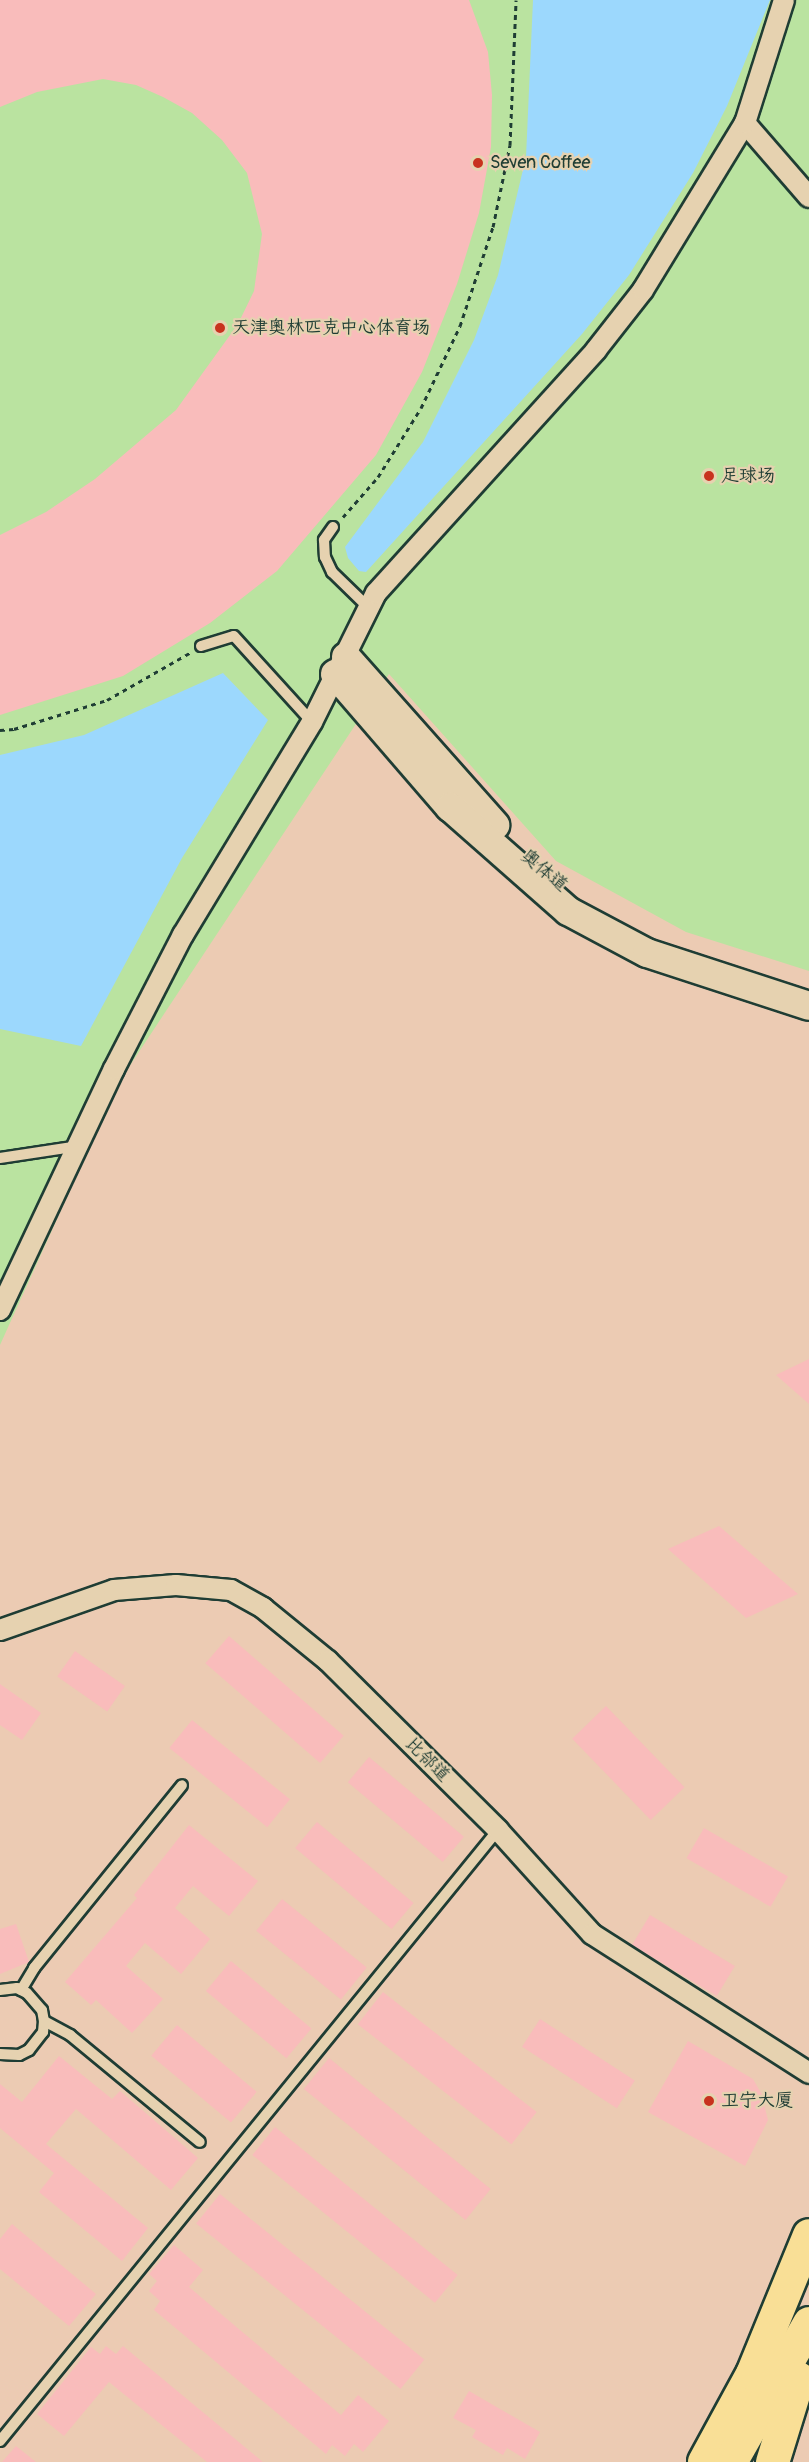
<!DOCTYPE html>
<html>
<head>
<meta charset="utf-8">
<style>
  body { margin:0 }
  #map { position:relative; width:809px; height:2462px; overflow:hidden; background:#eccbb3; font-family:Pangolin,"LXGW WenKai TC",sans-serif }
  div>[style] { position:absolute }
  .green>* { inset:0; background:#bae3a0 }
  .water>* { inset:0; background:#9cd8fd }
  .building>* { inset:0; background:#f9bcbb; transform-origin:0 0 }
  .path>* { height:3px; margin-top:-1.5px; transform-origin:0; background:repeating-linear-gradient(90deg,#1f3d34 0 4.5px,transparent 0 9px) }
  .roads { filter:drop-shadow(2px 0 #1f3d34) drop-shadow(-2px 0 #1f3d34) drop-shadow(0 2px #1f3d34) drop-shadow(0 -2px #1f3d34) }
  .lane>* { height:10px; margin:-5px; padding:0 5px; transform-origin:5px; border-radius:5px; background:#e6d2b0 }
  .street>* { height:20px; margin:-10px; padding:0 10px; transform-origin:10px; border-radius:10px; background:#e6d2b0 }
  .secondary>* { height:28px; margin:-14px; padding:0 14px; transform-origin:14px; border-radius:14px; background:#e6d2b0 }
  .primary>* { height:32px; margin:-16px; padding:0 16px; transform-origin:16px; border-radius:16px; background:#f9df96 }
  .highway>* { height:33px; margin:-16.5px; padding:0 16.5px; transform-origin:16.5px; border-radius:16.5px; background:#f9df96 }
  .dots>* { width:16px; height:16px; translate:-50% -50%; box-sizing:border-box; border:3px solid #e6d2b0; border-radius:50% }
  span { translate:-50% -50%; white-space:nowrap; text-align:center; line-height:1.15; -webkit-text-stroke:4.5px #e6d2b0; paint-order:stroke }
  .poi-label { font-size:18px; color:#1f3d34 }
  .left { translate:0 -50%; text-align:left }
  .street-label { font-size:18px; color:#1f3d34 }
</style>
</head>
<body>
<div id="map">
  <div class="green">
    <i style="clip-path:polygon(0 0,809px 0,809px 971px,686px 932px,556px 861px,389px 674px,119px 1082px,0 1345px)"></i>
  </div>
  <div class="water">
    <i style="clip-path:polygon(533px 0,770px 0,727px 106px,693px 173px,629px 275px,582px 334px,366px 572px,359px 571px,348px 558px,345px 547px,423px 442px,474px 340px,498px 275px,526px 157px)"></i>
    <i style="clip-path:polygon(223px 673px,268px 720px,182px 858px,81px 1046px,0 1029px,0 755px,84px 735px)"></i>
  </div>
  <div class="building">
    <i style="clip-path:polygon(0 0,469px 0,488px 52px,492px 95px,491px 147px,479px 213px,457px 284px,422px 372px,376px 455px,277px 571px,210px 623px,123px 676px,0 715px,0 535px,46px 512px,95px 479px,176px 410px,238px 324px,254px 291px,262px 234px,247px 173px,222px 140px,192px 113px,163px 97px,136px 85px,103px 79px,37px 92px,0 107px)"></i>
    <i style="clip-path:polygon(809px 1359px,809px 1404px,776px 1375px)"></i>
    <i style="clip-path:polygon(719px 1526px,798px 1594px,746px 1618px,668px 1549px)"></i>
    <i style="left:229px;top:1636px;width:152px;height:36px;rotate:41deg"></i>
    <i style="left:75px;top:1651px;width:61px;height:31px;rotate:35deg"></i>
    <i style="clip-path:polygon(0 1684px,41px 1713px,22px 1740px,0 1725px)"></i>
    <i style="left:606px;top:1706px;width:113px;height:47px;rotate:46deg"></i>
    <i style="left:192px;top:1720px;width:126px;height:36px;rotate:39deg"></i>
    <i style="left:369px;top:1757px;width:124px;height:33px;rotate:40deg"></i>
    <i style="left:317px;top:1822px;width:126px;height:34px;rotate:40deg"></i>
    <i style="clip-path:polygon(189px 1825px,258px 1881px,229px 1916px,193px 1886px,175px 1908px,210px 1939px,181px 1974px,145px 1943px,126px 1966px,163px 1999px,132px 2033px,96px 2000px,91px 2005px,65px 1982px,137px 1898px,134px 1895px)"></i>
    <i style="left:704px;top:1828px;width:97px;height:35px;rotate:30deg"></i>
    <i style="left:282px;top:1899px;width:109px;height:41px;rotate:39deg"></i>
    <i style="left:650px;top:1915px;width:99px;height:35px;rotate:31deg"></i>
    <i style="clip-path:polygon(16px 1924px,29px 1962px,0 1974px,0 1929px)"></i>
    <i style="left:231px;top:1961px;width:105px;height:39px;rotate:40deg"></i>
    <i style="left:383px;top:1992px;width:195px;height:41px;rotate:38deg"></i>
    <i style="left:540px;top:2019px;width:113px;height:33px;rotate:33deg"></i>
    <i style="left:177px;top:2025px;width:104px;height:40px;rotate:40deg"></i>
    <i style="clip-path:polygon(688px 2041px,753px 2079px,761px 2093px,768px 2120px,745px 2166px,648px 2112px)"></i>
    <i style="clip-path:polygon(59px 2056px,112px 2099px,120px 2091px,198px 2158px,171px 2190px,76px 2109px,46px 2144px,148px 2228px,122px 2261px,39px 2192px,54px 2173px,0 2128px,0 2084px,22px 2102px)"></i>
    <i style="left:329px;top:2058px;width:208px;height:40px;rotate:39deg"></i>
    <i style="left:275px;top:2127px;width:235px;height:36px;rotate:39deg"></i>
    <i style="left:220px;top:2194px;width:263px;height:38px;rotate:39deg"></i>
    <i style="clip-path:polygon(12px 2224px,96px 2294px,69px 2326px,0 2269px,0 2239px)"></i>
    <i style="clip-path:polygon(174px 2245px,203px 2270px,189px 2287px,341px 2415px,358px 2395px,389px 2421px,363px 2452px,354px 2444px,345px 2456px,332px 2445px,326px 2454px,154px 2310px,160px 2301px,149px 2291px,157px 2281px,149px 2274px)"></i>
    <i style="clip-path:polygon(106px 2346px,116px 2354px,123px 2346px,263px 2462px,207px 2462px,109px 2382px,64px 2436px,37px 2414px,91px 2347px,100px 2354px)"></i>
    <i style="clip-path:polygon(469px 2391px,540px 2432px,525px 2459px,507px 2448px,503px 2455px,472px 2437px,476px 2430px,453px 2418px)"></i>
    <i style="clip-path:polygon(16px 2446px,36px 2462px,2px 2462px)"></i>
  </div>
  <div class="path">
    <i style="left:343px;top:517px;width:53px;rotate:-48.8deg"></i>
    <i style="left:378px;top:477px;width:81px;rotate:-58.1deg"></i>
    <i style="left:421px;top:408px;width:91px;rotate:-64.6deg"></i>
    <i style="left:460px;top:326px;width:104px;rotate:-71.6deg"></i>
    <i style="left:493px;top:227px;width:84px;rotate:-78.3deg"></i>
    <i style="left:510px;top:145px;width:145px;rotate:-87.6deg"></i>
    <i style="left:0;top:730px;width:14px;rotate:-4deg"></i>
    <i style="left:14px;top:729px;width:97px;rotate:-17.3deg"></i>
    <i style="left:107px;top:700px;width:97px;rotate:-29.7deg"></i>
  </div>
  <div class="roads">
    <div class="lane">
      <i style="left:333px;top:527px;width:16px;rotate:125deg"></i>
      <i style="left:324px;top:540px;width:17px;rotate:87deg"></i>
      <i style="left:325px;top:557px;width:17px;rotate:65deg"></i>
      <i style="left:332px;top:572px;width:50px;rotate:44.2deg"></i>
      <i style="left:201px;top:646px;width:34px;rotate:-17deg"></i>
      <i style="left:234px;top:636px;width:116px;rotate:47.8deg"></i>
      <i style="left:0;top:1158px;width:80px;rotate:-8.6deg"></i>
      <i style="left:0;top:1990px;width:17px;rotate:-7deg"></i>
      <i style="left:17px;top:1988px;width:11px;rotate:27deg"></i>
      <i style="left:27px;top:1993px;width:23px;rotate:49deg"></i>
      <i style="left:42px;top:2010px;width:11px;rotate:80deg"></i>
      <i style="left:44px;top:2021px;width:11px;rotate:95deg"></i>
      <i style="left:43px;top:2032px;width:23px;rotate:128deg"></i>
      <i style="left:29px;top:2050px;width:11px;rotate:153deg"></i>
      <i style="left:19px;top:2055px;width:19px;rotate:-177deg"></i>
      <i style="left:21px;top:1990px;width:26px;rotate:-59deg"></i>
      <i style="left:34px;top:1968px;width:235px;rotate:-51deg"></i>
      <i style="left:44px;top:2021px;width:30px;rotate:28deg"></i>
      <i style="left:70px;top:2035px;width:168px;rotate:39.5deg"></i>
      <i style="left:0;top:2441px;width:788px;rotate:-50.82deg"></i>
    </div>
    <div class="street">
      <i style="left:745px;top:123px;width:98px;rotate:49.1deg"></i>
      <i style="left:0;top:1310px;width:267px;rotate:-64.7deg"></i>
      <i style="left:114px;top:1069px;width:151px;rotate:-62.8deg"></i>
      <i style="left:183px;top:935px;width:249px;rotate:-58.8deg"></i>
      <i style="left:312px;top:722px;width:144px;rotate:-63.6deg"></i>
      <i style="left:376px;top:593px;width:328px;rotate:-47.8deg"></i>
      <i style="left:596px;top:350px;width:76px;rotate:-51.9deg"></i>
      <i style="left:643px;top:290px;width:196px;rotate:-58.6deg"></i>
      <i style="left:745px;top:123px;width:129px;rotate:-72.4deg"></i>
      <i style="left:0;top:1630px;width:121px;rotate:-19.3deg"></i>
      <i style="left:114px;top:1590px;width:62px;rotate:-4.6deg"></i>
      <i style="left:176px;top:1585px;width:55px;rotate:5.2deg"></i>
      <i style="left:231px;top:1590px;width:37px;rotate:29deg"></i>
      <i style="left:263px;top:1608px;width:84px;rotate:39.2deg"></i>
      <i style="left:328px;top:1661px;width:240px;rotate:44.8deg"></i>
      <i style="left:498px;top:1830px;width:140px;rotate:47.9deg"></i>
      <i style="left:592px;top:1934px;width:258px;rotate:32.6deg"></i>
    </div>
    <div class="secondary">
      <i style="left:346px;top:657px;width:225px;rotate:48.4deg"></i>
      <i style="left:335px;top:674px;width:176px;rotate:49.2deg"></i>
      <i style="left:450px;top:807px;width:157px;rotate:41.4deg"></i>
      <i style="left:568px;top:911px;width:89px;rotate:28deg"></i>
      <i style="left:647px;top:953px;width:170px;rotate:18.1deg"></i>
    </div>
    <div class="primary">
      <i style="left:704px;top:2462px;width:100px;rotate:-61.4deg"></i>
      <i style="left:752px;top:2374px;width:150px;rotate:-67.7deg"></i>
    </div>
    <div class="highway">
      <i style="left:730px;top:2462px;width:160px;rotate:-60.4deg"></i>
      <i style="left:772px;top:2462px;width:88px;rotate:-72.8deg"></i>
    </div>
  </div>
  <div class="dots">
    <i style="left:478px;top:163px;background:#c8321e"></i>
    <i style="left:220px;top:328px;background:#c8321e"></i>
    <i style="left:709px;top:476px;background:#c8321e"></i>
    <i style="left:709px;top:2101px;background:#c8321e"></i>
  </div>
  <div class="poi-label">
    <span class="left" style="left:490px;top:163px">Seven Coffee</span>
    <span class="left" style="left:232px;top:328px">天津奥林匹克中心体育场</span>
    <span class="left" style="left:721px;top:476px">足球场</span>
    <span class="left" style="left:721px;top:2101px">卫宁大厦</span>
  </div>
  <div class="street-label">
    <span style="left:544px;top:871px;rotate:40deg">奥体道</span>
    <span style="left:427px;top:1760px;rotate:45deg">比邻道</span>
  </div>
</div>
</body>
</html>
